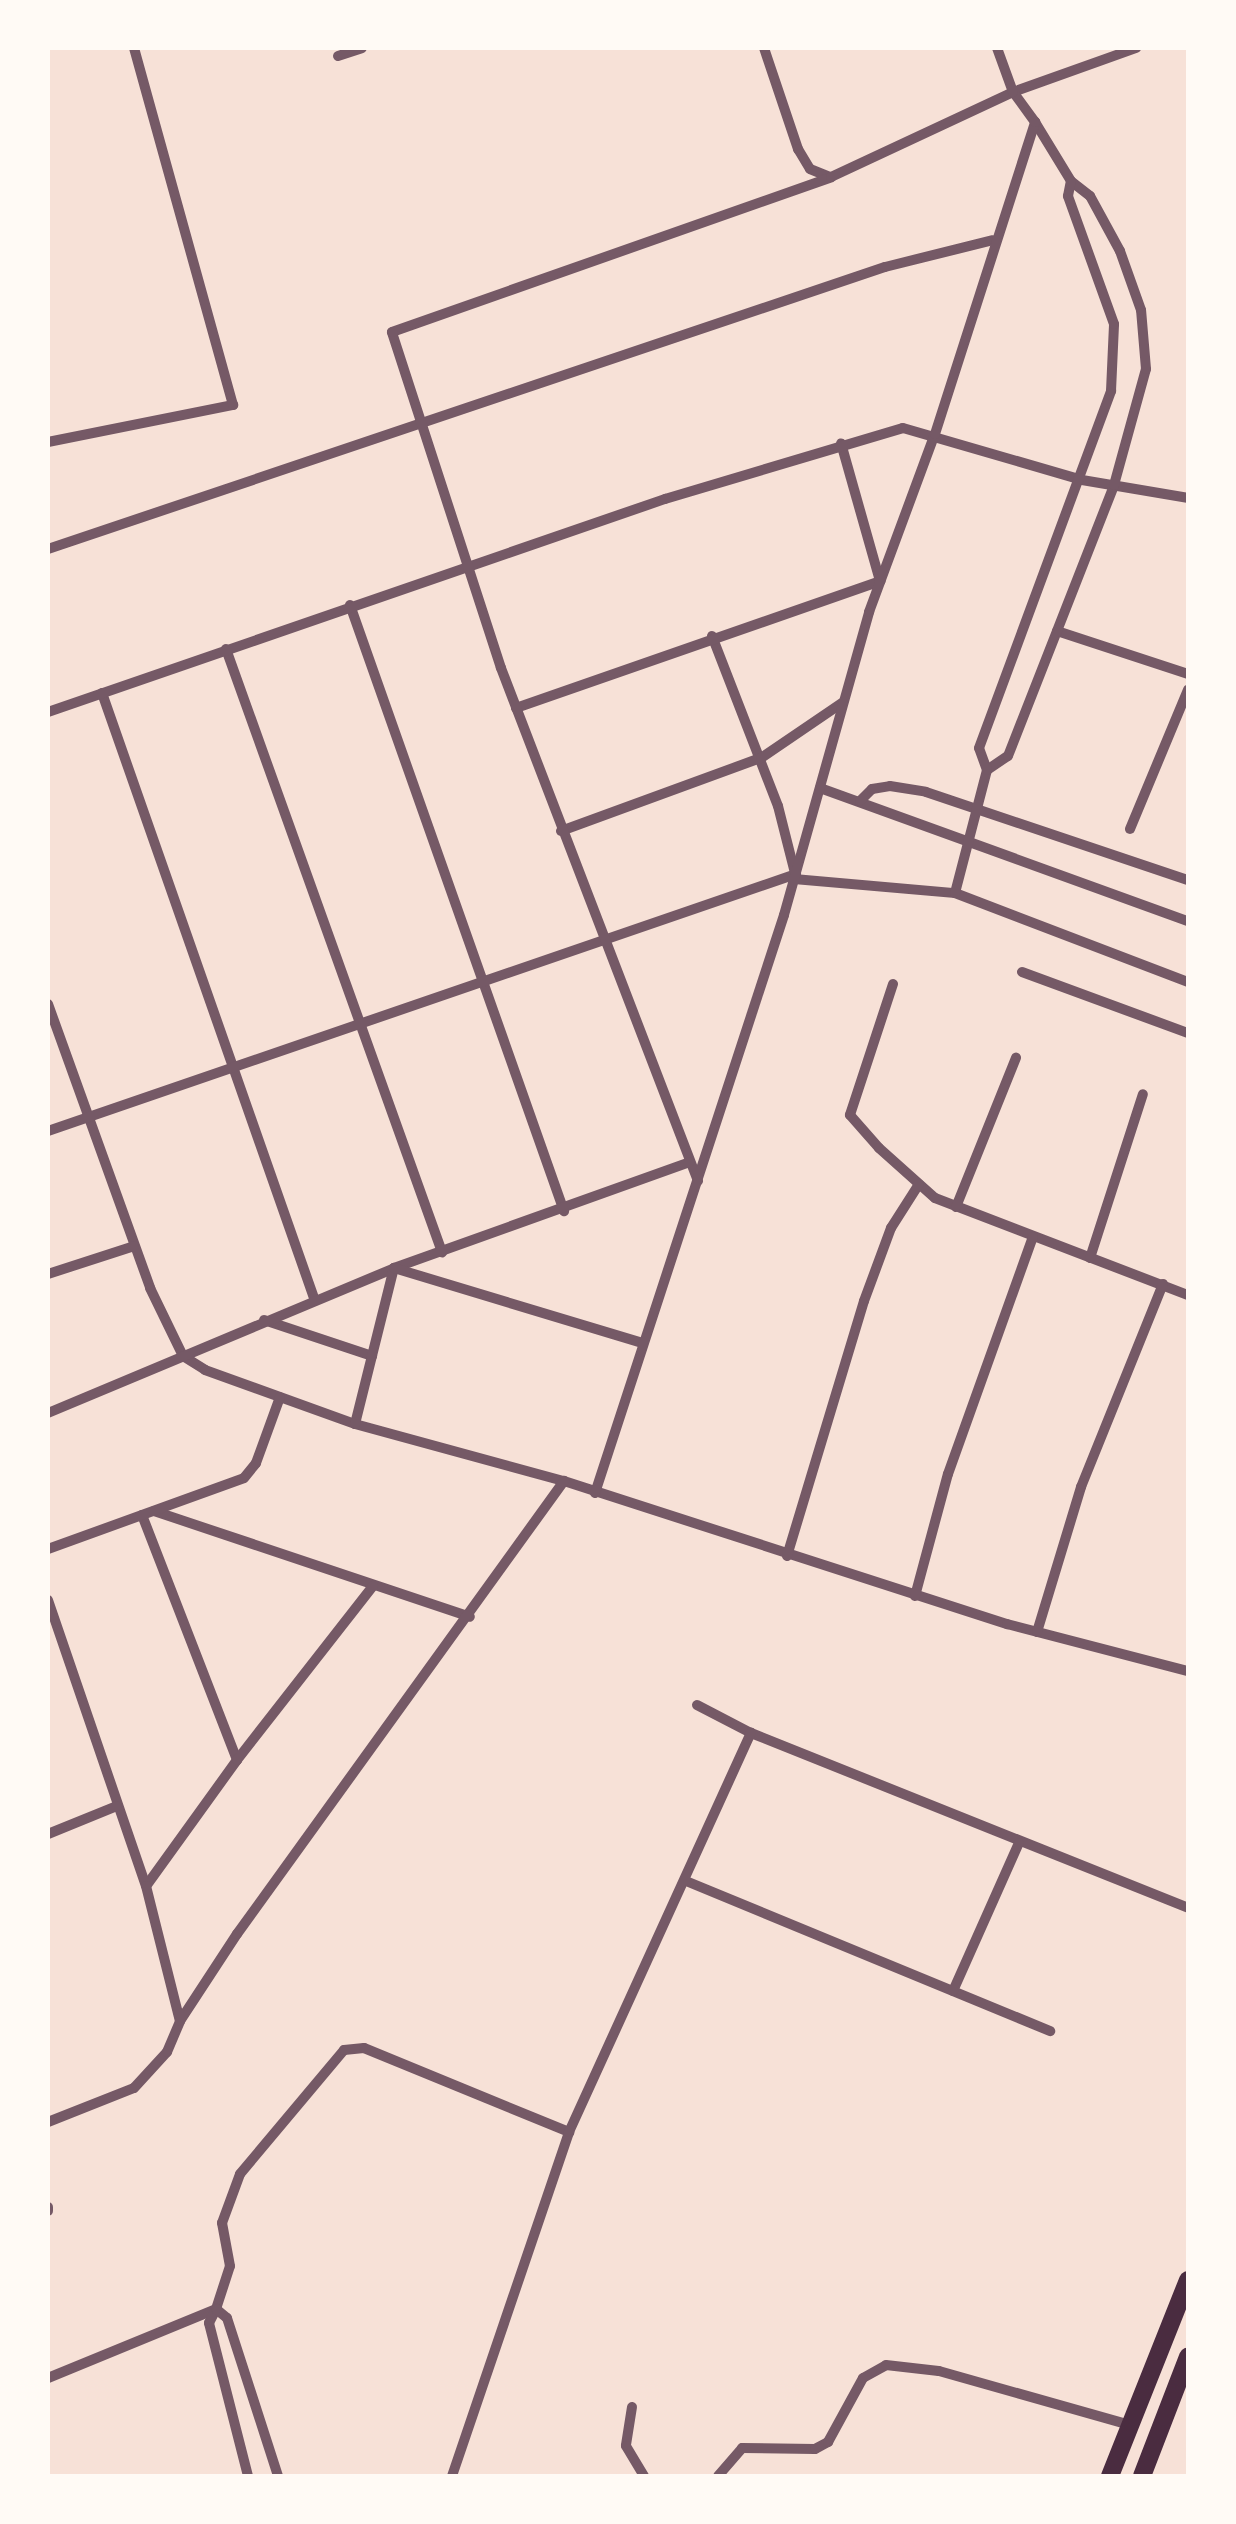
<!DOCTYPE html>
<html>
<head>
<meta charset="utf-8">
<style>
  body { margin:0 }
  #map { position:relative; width:1236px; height:2524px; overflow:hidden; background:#f7e1d7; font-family:Lora,serif }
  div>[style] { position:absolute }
  .minor>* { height:10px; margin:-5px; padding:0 5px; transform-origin:5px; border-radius:5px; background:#755966 }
  .trunk>* { height:18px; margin:-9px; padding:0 9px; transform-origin:9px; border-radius:9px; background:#4a2c40 }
  span { translate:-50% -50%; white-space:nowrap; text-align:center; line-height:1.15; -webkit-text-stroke:10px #fffaf5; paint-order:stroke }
  .frame { position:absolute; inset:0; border:50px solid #fffaf5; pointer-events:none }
</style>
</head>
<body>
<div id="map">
  <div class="minor">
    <i style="left:764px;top:48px;width:107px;rotate:71.4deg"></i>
    <i style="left:798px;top:149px;width:23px;rotate:59deg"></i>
    <i style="left:810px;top:169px;width:22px;rotate:22deg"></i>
    <i style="left:338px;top:56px;width:25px;rotate:-18deg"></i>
    <i style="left:48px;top:442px;width:189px;rotate:-11.3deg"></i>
    <i style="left:233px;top:405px;width:370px;rotate:-105.5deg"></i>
    <i style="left:48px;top:549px;width:883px;rotate:-18.62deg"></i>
    <i style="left:885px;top:267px;width:111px;rotate:-14deg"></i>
    <i style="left:350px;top:605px;width:643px;rotate:70.55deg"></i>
    <i style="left:1057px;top:631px;width:138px;rotate:18.2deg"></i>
    <i style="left:712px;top:636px;width:182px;rotate:68.8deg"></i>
    <i style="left:778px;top:806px;width:69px;rotate:75.8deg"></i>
    <i style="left:226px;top:649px;width:641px;rotate:70.29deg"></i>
    <i style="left:102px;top:693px;width:644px;rotate:70.69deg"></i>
    <i style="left:516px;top:708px;width:386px;rotate:-19.2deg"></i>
    <i style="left:880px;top:581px;width:143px;rotate:-105.8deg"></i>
    <i style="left:48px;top:712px;width:653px;rotate:-19.05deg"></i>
    <i style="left:665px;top:499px;width:248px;rotate:-16.6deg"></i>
    <i style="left:903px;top:428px;width:186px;rotate:16.2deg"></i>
    <i style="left:1082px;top:480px;width:108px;rotate:9.6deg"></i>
    <i style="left:987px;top:770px;width:25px;rotate:-34deg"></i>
    <i style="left:1008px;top:756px;width:291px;rotate:-68.6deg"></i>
    <i style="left:1114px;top:485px;width:120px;rotate:-74.6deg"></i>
    <i style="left:1146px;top:369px;width:59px;rotate:-94.8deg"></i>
    <i style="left:1141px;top:310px;width:63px;rotate:-109.6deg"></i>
    <i style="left:1120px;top:251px;width:63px;rotate:-118.6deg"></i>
    <i style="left:1090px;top:196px;width:24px;rotate:-142deg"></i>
    <i style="left:1071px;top:181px;width:69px;rotate:-121.4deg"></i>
    <i style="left:820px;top:788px;width:391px;rotate:19.9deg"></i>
    <i style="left:860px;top:801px;width:17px;rotate:-45deg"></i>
    <i style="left:872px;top:789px;width:18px;rotate:-9deg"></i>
    <i style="left:890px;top:786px;width:36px;rotate:9deg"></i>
    <i style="left:926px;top:792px;width:276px;rotate:18.6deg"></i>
    <i style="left:1130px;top:829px;width:151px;rotate:-67.4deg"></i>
    <i style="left:561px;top:831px;width:213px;rotate:-20.1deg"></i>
    <i style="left:761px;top:758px;width:98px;rotate:-34.2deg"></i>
    <i style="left:794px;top:879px;width:162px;rotate:5deg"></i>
    <i style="left:955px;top:893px;width:249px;rotate:20.9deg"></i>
    <i style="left:955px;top:893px;width:127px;rotate:-75.4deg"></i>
    <i style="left:987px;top:770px;width:23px;rotate:-110deg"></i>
    <i style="left:979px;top:748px;width:381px;rotate:-69.7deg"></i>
    <i style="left:1111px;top:391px;width:67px;rotate:-87.4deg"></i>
    <i style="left:1114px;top:324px;width:136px;rotate:-109.8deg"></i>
    <i style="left:1068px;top:196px;width:15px;rotate:-79deg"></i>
    <i style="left:1022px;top:972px;width:177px;rotate:20.2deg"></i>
    <i style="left:893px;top:984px;width:138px;rotate:108.2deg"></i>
    <i style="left:850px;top:1115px;width:44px;rotate:48.7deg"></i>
    <i style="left:879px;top:1148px;width:75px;rotate:41.8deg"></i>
    <i style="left:935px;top:1198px;width:271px;rotate:21deg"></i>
    <i style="left:48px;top:1004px;width:302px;rotate:70.2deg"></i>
    <i style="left:150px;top:1288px;width:76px;rotate:64.1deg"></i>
    <i style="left:183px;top:1356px;width:26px;rotate:32deg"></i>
    <i style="left:205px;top:1370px;width:159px;rotate:19.8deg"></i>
    <i style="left:355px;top:1424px;width:217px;rotate:15.3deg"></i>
    <i style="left:564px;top:1481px;width:466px;rotate:17.9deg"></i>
    <i style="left:1007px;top:1624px;width:187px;rotate:14.6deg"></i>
    <i style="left:48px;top:1131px;width:791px;rotate:-18.96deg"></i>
    <i style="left:698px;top:1181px;width:550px;rotate:-111.01deg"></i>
    <i style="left:501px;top:668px;width:353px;rotate:-108deg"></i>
    <i style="left:392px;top:332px;width:466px;rotate:-19.4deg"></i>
    <i style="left:831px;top:177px;width:201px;rotate:-25deg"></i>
    <i style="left:1013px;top:92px;width:131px;rotate:-19.7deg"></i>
    <i style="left:956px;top:1207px;width:161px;rotate:-68.1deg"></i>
    <i style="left:1090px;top:1258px;width:172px;rotate:-72.1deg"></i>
    <i style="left:48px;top:1274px;width:90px;rotate:-18deg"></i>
    <i style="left:264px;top:1320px;width:114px;rotate:18.4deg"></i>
    <i style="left:48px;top:1413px;width:375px;rotate:-22.7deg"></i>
    <i style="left:394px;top:1268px;width:314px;rotate:-19.7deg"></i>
    <i style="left:355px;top:1424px;width:161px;rotate:-76deg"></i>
    <i style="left:394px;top:1268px;width:260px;rotate:16.8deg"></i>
    <i style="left:595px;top:1493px;width:608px;rotate:-71.89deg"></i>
    <i style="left:784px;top:915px;width:315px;rotate:-74.3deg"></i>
    <i style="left:869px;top:612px;width:190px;rotate:-69.7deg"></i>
    <i style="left:935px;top:434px;width:328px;rotate:-72.2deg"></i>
    <i style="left:1035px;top:122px;width:37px;rotate:-126deg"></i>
    <i style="left:1013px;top:92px;width:47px;rotate:-110deg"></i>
    <i style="left:154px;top:1511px;width:333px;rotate:18.5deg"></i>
    <i style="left:142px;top:1515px;width:263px;rotate:68.8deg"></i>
    <i style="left:237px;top:1760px;width:155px;rotate:125.8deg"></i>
    <i style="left:48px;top:1549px;width:208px;rotate:-19.9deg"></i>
    <i style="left:244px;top:1478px;width:19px;rotate:-51deg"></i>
    <i style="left:256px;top:1463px;width:70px;rotate:-70deg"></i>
    <i style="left:787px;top:1556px;width:266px;rotate:-73.2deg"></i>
    <i style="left:864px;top:1301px;width:78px;rotate:-69.7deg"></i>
    <i style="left:891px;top:1228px;width:52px;rotate:-57.5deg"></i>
    <i style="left:915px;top:1596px;width:126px;rotate:-74.9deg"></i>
    <i style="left:948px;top:1474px;width:252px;rotate:-70.3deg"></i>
    <i style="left:48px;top:1600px;width:302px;rotate:71.1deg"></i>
    <i style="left:146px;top:1886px;width:139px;rotate:75.9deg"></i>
    <i style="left:1037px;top:1632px;width:152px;rotate:-73.1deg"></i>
    <i style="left:1081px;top:1487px;width:219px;rotate:-68deg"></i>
    <i style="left:697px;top:1705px;width:61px;rotate:27.4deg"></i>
    <i style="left:751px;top:1733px;width:471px;rotate:21.8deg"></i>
    <i style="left:237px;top:1760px;width:221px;rotate:-52deg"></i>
    <i style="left:48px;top:1834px;width:74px;rotate:-22.1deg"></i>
    <i style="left:686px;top:1881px;width:394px;rotate:22.4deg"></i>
    <i style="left:953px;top:1991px;width:162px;rotate:-66deg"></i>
    <i style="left:48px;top:2122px;width:92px;rotate:-21.6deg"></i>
    <i style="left:134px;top:2088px;width:49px;rotate:-47.5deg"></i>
    <i style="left:167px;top:2052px;width:34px;rotate:-67deg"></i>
    <i style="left:180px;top:2021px;width:104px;rotate:-56.8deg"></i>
    <i style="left:237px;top:1934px;width:559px;rotate:-54.18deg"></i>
    <i style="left:48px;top:2207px;width:4px;rotate:90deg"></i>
    <i style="left:48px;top:2378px;width:182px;rotate:-22.3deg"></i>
    <i style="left:216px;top:2309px;width:45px;rotate:-72deg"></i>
    <i style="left:230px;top:2266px;width:44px;rotate:-100.5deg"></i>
    <i style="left:222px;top:2223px;width:52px;rotate:-69.8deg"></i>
    <i style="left:240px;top:2174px;width:162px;rotate:-50deg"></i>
    <i style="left:344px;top:2050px;width:20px;rotate:-6deg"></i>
    <i style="left:364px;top:2048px;width:222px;rotate:22.3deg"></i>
    <i style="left:632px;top:2407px;width:39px;rotate:99deg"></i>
    <i style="left:626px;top:2446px;width:35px;rotate:59deg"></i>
    <i style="left:248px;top:2476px;width:158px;rotate:-104.3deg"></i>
    <i style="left:209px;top:2323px;width:16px;rotate:-63deg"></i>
    <i style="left:216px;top:2309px;width:14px;rotate:39deg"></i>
    <i style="left:227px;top:2318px;width:166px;rotate:72.1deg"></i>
    <i style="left:452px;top:2476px;width:363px;rotate:-71.2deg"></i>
    <i style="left:569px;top:2132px;width:439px;rotate:-65.5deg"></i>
    <i style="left:718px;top:2476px;width:37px;rotate:-49deg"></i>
    <i style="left:742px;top:2448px;width:73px;rotate:0.8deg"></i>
    <i style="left:815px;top:2449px;width:15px;rotate:-28deg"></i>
    <i style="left:828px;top:2442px;width:73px;rotate:-61.3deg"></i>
    <i style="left:863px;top:2378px;width:26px;rotate:-29deg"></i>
    <i style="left:886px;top:2365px;width:53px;rotate:6.5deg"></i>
    <i style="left:939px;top:2371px;width:198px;rotate:15.8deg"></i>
  </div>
  <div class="trunk">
    <i style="left:1110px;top:2476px;width:211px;rotate:-68.3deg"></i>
    <i style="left:1142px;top:2476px;width:128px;rotate:-68.9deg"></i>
  </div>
  <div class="frame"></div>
</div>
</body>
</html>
